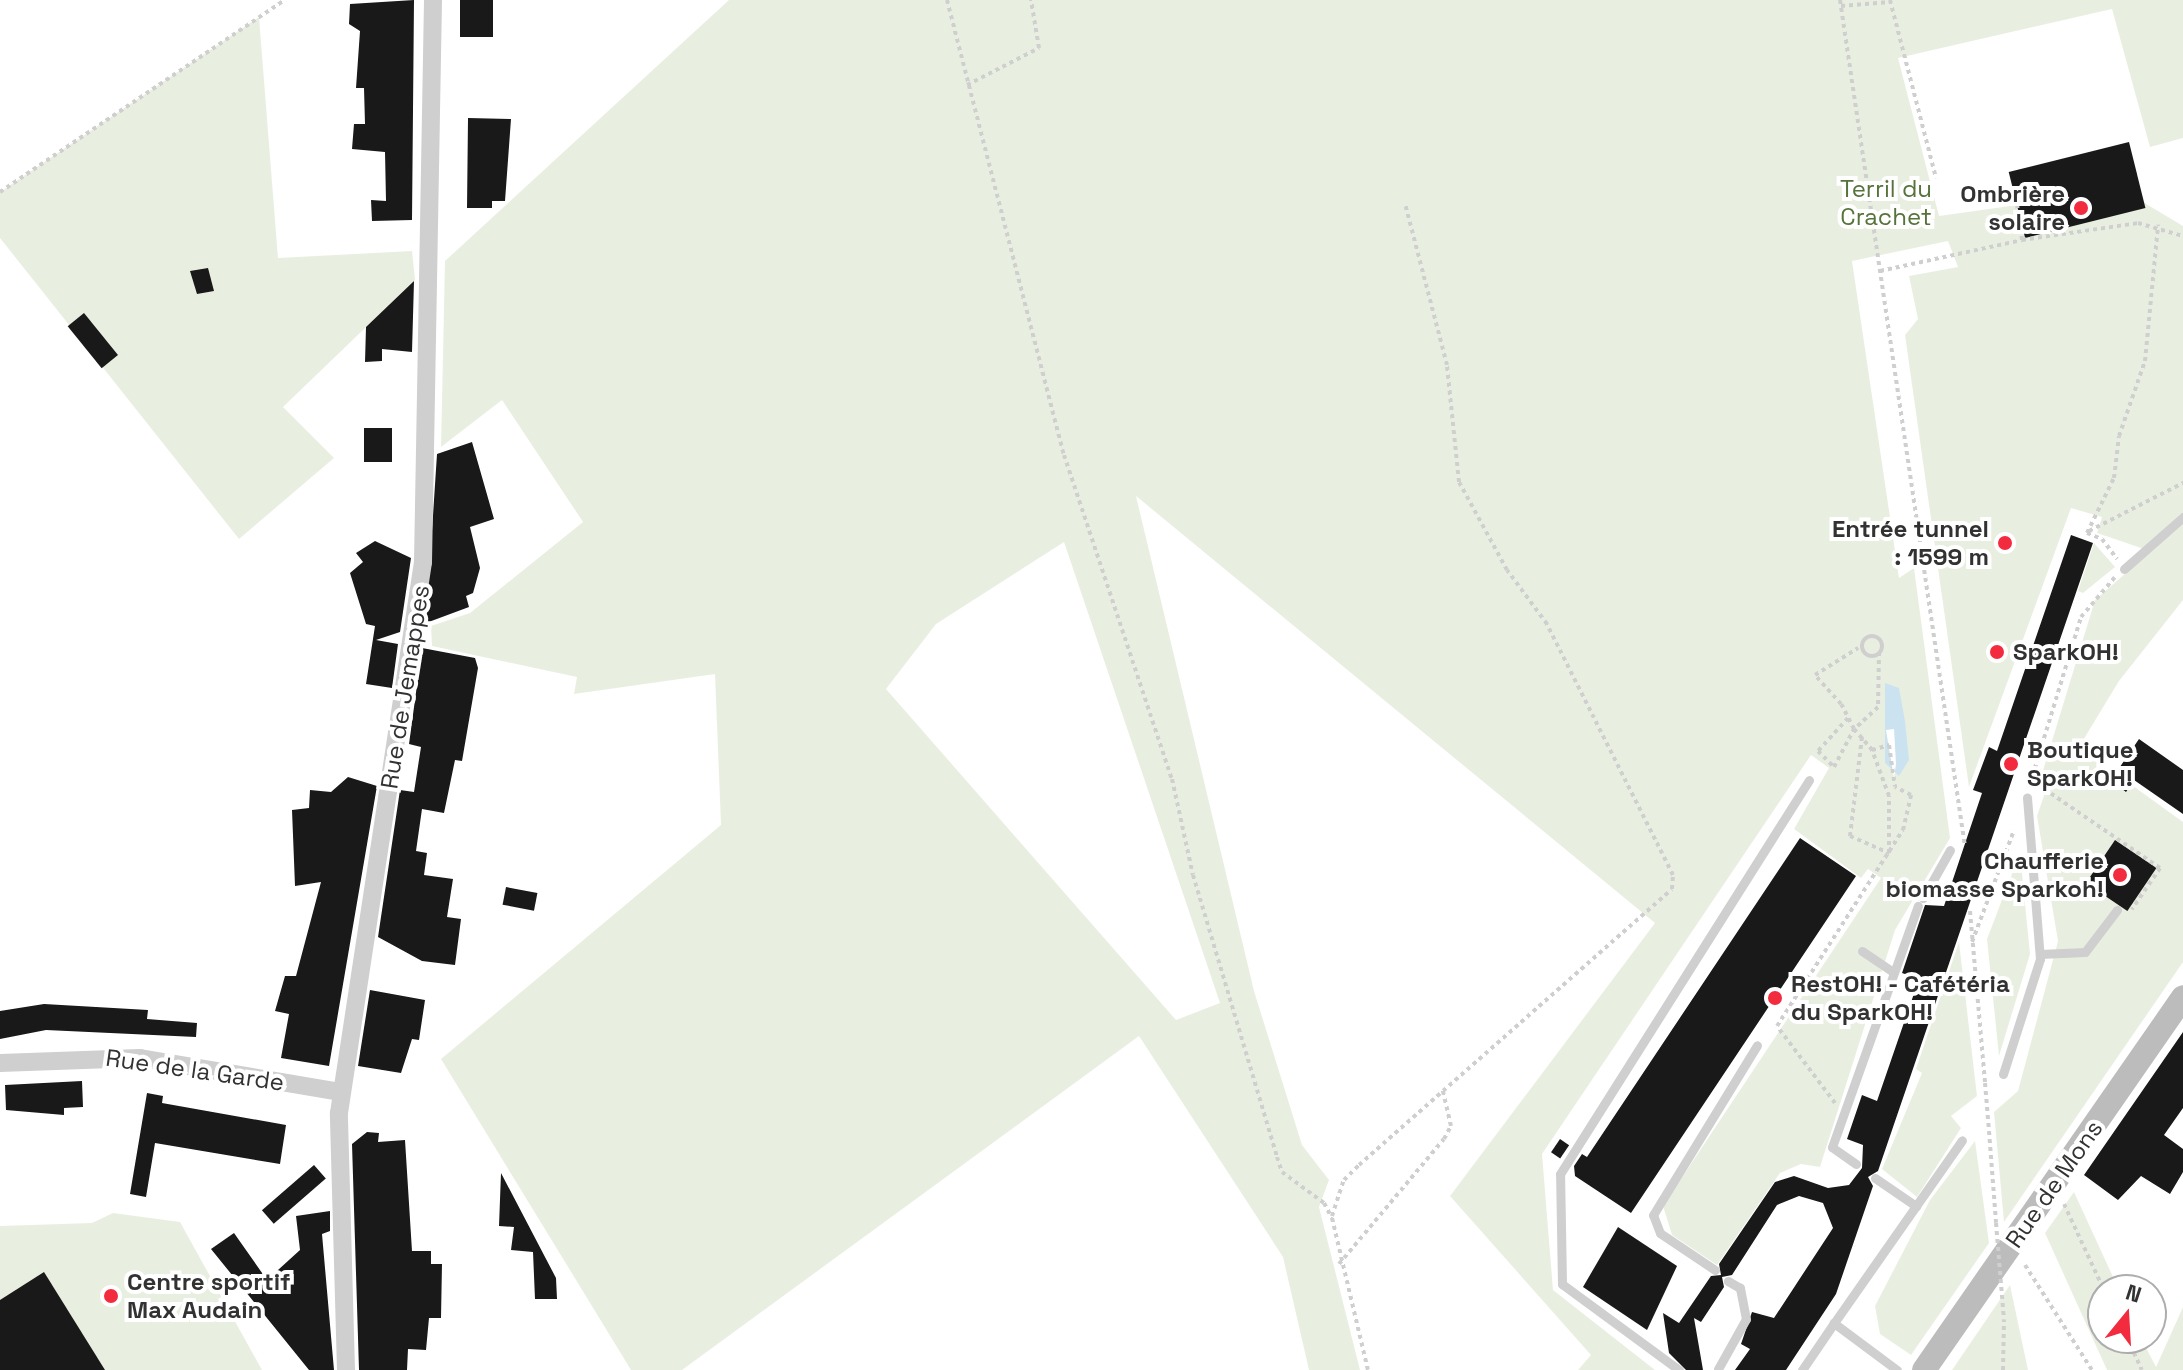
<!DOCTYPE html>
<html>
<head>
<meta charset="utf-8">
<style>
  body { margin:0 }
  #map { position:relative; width:2183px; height:1370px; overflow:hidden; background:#fff; font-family:"Space Grotesk",sans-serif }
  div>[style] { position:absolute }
  .green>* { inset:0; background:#e9efe0 }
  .water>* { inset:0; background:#cbe3f0 }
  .pier>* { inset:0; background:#fff }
  .building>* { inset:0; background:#191919; transform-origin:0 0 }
  .path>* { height:4px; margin-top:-2px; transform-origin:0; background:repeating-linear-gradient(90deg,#cfcfcf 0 4px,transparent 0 8px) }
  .path>.ring { margin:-2px; padding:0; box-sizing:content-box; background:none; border:4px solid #cfcfcf; border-radius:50% }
  .service>* { height:9px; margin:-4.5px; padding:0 4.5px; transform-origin:4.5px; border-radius:4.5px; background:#cfcfcf }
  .minor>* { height:18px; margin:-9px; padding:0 9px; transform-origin:9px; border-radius:9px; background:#cfcfcf }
  .secondary>* { height:24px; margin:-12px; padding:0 12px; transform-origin:12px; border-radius:12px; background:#bcbcbc }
  .path-bridge>* { height:4px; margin-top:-2px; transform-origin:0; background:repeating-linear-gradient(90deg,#cfcfcf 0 4px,transparent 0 8px) }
  .dots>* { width:22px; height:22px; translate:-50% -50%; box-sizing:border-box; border:4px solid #fff; border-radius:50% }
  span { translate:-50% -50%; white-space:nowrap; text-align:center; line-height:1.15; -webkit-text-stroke:8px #fff; paint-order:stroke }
  .park-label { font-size:24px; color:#56733b }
  .poi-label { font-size:24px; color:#323232; font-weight:700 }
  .right { translate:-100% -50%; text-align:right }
  .left { translate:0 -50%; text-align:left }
  .street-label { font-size:24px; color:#323232 }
  .north { position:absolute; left:2087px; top:1274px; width:80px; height:80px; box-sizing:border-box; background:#fff; border:2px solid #adadad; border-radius:50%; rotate:18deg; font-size:22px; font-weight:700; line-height:32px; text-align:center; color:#323232 }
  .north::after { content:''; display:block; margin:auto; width:28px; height:36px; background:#f32b3f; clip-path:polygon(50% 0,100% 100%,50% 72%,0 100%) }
</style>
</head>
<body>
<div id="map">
  <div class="green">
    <i style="clip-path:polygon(evenodd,729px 0,2183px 0,2183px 138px,2150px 147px,2112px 9px,1898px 58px,1939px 216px,2017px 205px,2020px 225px,2143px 202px,2183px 226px,2183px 514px,2144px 549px,2097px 533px,2102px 517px,2071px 508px,1969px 787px,1905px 335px,1918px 319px,1909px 276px,1958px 267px,1948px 241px,1852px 261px,1899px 578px,1914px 568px,1950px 838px,1895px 930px,1820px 1167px,1801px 1164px,1780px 1173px,1717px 1265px,1672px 1235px,1663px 1206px,1881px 878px,1868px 869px,1861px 878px,1794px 829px,1829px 768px,1811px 755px,1542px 1154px,1553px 1290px,1655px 1370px,1578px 1370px,1591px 1355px,1450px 1196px,1655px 923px,1136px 496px,1254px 991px,1302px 1145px,1329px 1180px,1319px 1207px,1360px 1370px,1309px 1370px,1283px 1257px,1139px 1036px,682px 1370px,631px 1370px,441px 1059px,721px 825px,715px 674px,574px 694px,577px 677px,432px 646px,431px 626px,470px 613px,583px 522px,502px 400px,441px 447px,445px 261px,729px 0,1064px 542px,1220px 1003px,1176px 1020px,886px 689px,936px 624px,1064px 542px)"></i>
    <i style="clip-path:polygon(259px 17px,278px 258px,412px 251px,415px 280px,283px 407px,334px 458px,239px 539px,0 238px,0 192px)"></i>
    <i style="clip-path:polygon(2183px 523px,2183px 600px,2119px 681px,2079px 747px,2183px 822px,2183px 962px,2004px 1222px,1994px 1112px,2018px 1091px,2058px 941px,2037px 816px,2049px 781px,2041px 777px,2095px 600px)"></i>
    <i style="clip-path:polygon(2094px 543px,2115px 567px,2083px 593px,2078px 591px)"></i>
    <i style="clip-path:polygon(2020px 853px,2030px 954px,1999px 1056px,1987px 939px)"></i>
    <i style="clip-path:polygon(1959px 942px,1977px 1096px,1951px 1116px,1961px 1128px,1917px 1197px,1882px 1169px,1922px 1073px,1916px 1069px)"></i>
    <i style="clip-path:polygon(1975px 1141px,1989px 1243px,1911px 1355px,1880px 1334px,1875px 1306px,1930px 1200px)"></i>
    <i style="clip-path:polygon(2074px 1192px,2119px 1290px,2103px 1290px,2103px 1338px,2141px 1338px,2156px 1367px,2183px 1307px,2183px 1370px,2107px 1370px,2045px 1233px)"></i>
    <i style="clip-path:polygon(113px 1213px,180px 1222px,262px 1370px,0 1370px,0 1226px,92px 1223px)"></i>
    <i style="clip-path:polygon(2010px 1285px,2028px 1370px,1952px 1370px)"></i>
  </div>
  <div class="water">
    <i style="clip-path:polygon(1885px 683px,1899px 688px,1905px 721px,1909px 760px,1899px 776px,1885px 763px)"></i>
  </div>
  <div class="pier">
    <i style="clip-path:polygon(1894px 729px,1896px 764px,1894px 778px,1886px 730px)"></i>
  </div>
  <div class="building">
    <i style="clip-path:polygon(414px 0,412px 220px,372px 221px,371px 200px,386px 201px,385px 152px,352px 149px,354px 124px,365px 124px,364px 88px,356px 88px,360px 31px,349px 24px,350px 4px)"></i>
    <i style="left:460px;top:0;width:33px;height:37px"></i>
    <i style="clip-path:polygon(468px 118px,511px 119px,505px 201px,492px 201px,492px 208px,467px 208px)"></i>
    <i style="left:2129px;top:142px;width:68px;height:124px;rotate:76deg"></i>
    <i style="clip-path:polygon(208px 268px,214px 291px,197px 294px,190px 271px)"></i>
    <i style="clip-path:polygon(414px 281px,412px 352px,382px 349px,382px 361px,365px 362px,366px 327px)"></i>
    <i style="left:84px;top:313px;width:54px;height:21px;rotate:51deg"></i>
    <i style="left:364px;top:428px;width:28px;height:34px"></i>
    <i style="clip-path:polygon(472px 442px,494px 519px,470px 527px,480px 568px,473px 593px,466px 596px,469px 607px,426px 623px,437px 454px)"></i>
    <i style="clip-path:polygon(2071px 535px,2093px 543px,1878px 1171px,1868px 1177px,1873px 1186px,1836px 1294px,1786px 1370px,1735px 1370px,1750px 1349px,1741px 1344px,1752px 1312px,1774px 1318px,1833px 1228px,1823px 1203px,1799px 1196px,1777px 1205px,1732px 1275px,1722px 1277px,1724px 1287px,1701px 1322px,1694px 1318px,1703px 1370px,1686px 1370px,1669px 1353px,1663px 1313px,1679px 1323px,1711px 1276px,1721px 1275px,1719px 1264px,1775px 1182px,1794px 1176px,1828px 1188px,1849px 1185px,1862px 1168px,1863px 1145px,1847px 1139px,1862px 1095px,1877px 1101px,1919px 979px,1902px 973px,1925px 905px,1944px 906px,1982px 793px,1973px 790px,1989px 747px,1997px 751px)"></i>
    <i style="clip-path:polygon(375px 541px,411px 558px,400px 632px,376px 640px,398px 644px,392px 688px,366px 684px,375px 626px,366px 624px,350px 573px,363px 562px,356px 553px)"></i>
    <i style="clip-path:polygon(422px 648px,475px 658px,478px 668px,462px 761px,455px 760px,444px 813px,422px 809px,416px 851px,427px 853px,424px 875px,453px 879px,447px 917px,461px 919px,455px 965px,422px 961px,378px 937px,400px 790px,414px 792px,421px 747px,409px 744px)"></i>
    <i style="clip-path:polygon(2139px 739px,2183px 770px,2183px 814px,2134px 780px,2126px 792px,2111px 780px)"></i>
    <i style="clip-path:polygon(348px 777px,377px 786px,329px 1066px,281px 1058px,289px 1014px,275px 1011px,285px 976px,296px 976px,321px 882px,295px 886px,292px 810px,309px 808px,310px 790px,331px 792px)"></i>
    <i style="clip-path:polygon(1800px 838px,1856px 876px,1631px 1213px,1575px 1176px,1574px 1166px,1582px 1154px,1587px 1157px)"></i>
    <i style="left:2115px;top:840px;width:50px;height:52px;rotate:34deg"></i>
    <i style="left:506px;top:887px;width:32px;height:18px;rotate:11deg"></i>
    <i style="clip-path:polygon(370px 990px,425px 1000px,419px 1040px,412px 1039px,401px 1073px,358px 1066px)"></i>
    <i style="clip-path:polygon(44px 1004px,148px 1010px,147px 1019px,197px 1023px,196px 1037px,46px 1030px,0 1039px,0 1011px)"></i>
    <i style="clip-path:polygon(2183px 1032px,2183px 1108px,2164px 1135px,2183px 1149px,2183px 1172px,2170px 1194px,2141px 1176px,2118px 1200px,2084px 1175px)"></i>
    <i style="clip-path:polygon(82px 1081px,83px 1107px,64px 1108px,64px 1115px,6px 1110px,5px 1085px)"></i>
    <i style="clip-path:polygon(147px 1093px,163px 1096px,162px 1103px,286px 1125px,280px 1164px,155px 1143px,146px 1197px,130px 1194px)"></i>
    <i style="clip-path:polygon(367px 1132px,379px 1133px,378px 1142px,405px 1140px,412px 1251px,431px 1251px,431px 1264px,442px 1264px,441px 1318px,429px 1318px,426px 1350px,408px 1349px,407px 1370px,359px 1370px,352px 1144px)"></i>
    <i style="left:1560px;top:1139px;width:11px;height:16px;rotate:34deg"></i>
    <i style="left:314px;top:1165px;width:18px;height:69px;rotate:49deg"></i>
    <i style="clip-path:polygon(501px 1173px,556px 1278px,557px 1299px,535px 1299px,533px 1252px,511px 1250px,514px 1227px,499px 1226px)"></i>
    <i style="clip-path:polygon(330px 1211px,330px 1231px,322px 1234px,334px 1370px,309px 1370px,211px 1249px,234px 1233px,267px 1280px,300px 1250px,296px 1216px)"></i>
    <i style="clip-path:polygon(1618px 1227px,1677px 1266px,1647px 1330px,1583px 1287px)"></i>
    <i style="clip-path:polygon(44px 1272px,105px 1370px,0 1370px,0 1300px)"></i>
  </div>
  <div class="path">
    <i style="left:947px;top:0;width:470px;rotate:75.6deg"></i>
    <i style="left:1064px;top:455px;width:342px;rotate:71.6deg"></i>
    <i style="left:1172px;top:779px;width:98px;rotate:77.7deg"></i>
    <i style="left:1193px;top:875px;width:294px;rotate:73.4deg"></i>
    <i style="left:1277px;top:1157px;width:16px;rotate:72deg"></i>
    <i style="left:1282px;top:1172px;width:52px;rotate:36.4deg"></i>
    <i style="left:1324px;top:1203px;width:17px;rotate:62deg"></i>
    <i style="left:1332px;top:1218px;width:156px;rotate:76.7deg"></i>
    <i style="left:1840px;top:0;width:855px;rotate:81.6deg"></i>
    <i style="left:1890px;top:0;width:184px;rotate:75.5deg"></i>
    <i style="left:1841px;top:6px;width:49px;rotate:-4.7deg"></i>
    <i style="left:967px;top:85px;width:81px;rotate:-27.2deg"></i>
    <i style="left:1039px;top:48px;width:49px;rotate:-99.5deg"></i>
    <i style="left:0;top:192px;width:344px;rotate:-34deg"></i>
    <i style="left:2022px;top:240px;width:117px;rotate:-8.3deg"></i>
    <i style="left:2138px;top:223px;width:47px;rotate:16.1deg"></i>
    <i style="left:1880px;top:271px;width:145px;rotate:-12.3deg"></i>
    <i style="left:2022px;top:240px;width:35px;rotate:-98deg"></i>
    <i style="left:2089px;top:531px;width:106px;rotate:-27.1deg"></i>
    <i style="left:2087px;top:533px;width:16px;rotate:22deg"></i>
    <i style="left:2102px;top:539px;width:25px;rotate:53deg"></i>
    <i style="left:2087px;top:533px;width:61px;rotate:-63.9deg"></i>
    <i style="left:2114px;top:478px;width:42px;rotate:-83.2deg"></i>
    <i style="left:2119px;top:436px;width:79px;rotate:-70.9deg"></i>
    <i style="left:2145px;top:361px;width:137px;rotate:-84.5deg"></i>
    <i class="ring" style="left:1862px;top:636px;width:16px;height:16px"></i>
    <i style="left:1879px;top:652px;width:55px;rotate:91deg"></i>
    <i style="left:1878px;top:707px;width:33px;rotate:137deg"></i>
    <i style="left:1854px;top:729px;width:28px;rotate:49deg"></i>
    <i style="left:1872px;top:750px;width:18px;rotate:-16deg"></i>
    <i style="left:1889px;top:745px;width:42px;rotate:81.9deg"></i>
    <i style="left:1848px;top:718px;width:45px;rotate:132.3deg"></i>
    <i style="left:1818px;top:751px;width:23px;rotate:45deg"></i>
    <i style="left:1834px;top:767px;width:43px;rotate:-62.2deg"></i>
    <i style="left:1854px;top:729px;width:28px;rotate:-117deg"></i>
    <i style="left:1841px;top:704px;width:39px;rotate:-132deg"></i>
    <i style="left:1815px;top:675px;width:51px;rotate:-32.1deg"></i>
    <i style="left:1862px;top:737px;width:100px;rotate:96.9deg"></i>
    <i style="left:1850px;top:836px;width:43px;rotate:23.6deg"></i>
    <i style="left:1889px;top:853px;width:57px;rotate:-90deg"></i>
    <i style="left:1889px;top:796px;width:49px;rotate:-110.3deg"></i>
    <i style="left:2031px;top:780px;width:156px;rotate:34.3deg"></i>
    <i style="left:2160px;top:868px;width:50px;rotate:124.3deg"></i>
    <i style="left:2030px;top:784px;width:175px;rotate:-73deg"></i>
    <i style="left:2081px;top:617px;width:52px;rotate:-49.6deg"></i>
    <i style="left:1970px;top:911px;width:173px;rotate:85deg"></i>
    <i style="left:1972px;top:942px;width:120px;rotate:-69.4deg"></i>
    <i style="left:1835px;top:1103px;width:96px;rotate:-127deg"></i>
    <i style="left:1777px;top:1026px;width:233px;rotate:-57.3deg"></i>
    <i style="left:1903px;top:830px;width:36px;rotate:-77deg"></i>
    <i style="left:1911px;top:795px;width:18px;rotate:-153deg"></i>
    <i style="left:1989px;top:1131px;width:92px;rotate:85.6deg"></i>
    <i style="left:2064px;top:1204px;width:95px;rotate:65.1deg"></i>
    <i style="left:1332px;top:1216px;width:38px;rotate:-72deg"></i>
    <i style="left:1344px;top:1180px;width:21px;rotate:-45deg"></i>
    <i style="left:1359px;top:1165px;width:417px;rotate:-41.4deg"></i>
    <i style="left:1672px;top:889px;width:14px;rotate:-86deg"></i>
    <i style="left:1673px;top:875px;width:281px;rotate:-116.7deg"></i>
    <i style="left:1547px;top:624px;width:67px;rotate:-126.5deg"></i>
    <i style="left:1507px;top:570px;width:100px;rotate:-118.6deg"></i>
    <i style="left:1459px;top:482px;width:118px;rotate:-95.9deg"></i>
    <i style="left:1447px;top:365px;width:166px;rotate:-104.6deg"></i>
    <i style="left:1339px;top:1264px;width:163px;rotate:-50deg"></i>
    <i style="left:1444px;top:1139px;width:15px;rotate:-62deg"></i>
    <i style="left:1451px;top:1126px;width:37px;rotate:-103deg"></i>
    <i style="left:2025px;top:1265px;width:125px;rotate:57.5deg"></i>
    <i style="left:2127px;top:1338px;width:35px;rotate:65deg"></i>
    <i style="left:2003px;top:1370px;width:50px;rotate:-88.9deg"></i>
  </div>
  <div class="service">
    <i style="left:2124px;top:569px;width:79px;rotate:-41.4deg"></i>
    <i style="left:1923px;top:898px;width:55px;rotate:-60.6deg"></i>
    <i style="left:1862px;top:951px;width:36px;rotate:34deg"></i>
    <i style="left:2040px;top:954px;width:45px;rotate:-2.5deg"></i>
    <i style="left:2085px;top:952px;width:53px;rotate:-52.7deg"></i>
    <i style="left:2003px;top:1074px;width:121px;rotate:-72.2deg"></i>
    <i style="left:2040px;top:959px;width:162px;rotate:-94.6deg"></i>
    <i style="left:1856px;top:1164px;width:29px;rotate:-145deg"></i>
    <i style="left:1832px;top:1147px;width:256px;rotate:-70.4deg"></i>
    <i style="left:1875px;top:1178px;width:50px;rotate:34.3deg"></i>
    <i style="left:1715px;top:1270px;width:66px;rotate:-146.1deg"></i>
    <i style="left:1660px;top:1233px;width:19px;rotate:-111deg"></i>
    <i style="left:1653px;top:1215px;width:199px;rotate:-58.5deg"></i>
    <i style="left:1718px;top:1369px;width:57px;rotate:-60.8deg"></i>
    <i style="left:1746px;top:1319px;width:32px;rotate:-101deg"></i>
    <i style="left:1740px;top:1288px;width:14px;rotate:-150deg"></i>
    <i style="left:1679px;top:1370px;width:145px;rotate:-143.7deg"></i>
    <i style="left:1562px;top:1284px;width:110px;rotate:-91deg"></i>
    <i style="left:1560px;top:1174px;width:466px;rotate:-57.7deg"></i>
    <i style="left:1802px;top:1370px;width:57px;rotate:-55.8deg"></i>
    <i style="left:1897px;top:1370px;width:79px;rotate:-143.3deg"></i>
    <i style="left:1834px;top:1323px;width:223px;rotate:-55deg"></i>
  </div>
  <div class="minor">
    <i style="left:0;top:1063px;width:140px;rotate:-2deg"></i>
    <i style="left:140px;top:1058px;width:204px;rotate:9.6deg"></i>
    <i style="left:346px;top:1370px;width:257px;rotate:-91.6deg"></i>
    <i style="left:339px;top:1113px;width:557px;rotate:-81.33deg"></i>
    <i style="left:423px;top:562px;width:562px;rotate:-88.98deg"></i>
  </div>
  <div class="secondary">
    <i style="left:1924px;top:1370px;width:454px;rotate:-55.2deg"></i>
  </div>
  <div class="path-bridge">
    <i style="left:1985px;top:1083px;width:48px;rotate:85.2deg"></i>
    <i style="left:1996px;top:1223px;width:97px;rotate:85.3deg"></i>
  </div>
  <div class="dots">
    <i style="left:2081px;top:208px;background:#f32b3f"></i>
    <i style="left:2005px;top:543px;background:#f32b3f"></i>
    <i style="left:1997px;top:652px;background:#f32b3f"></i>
    <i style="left:2011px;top:764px;background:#f32b3f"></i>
    <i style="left:2120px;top:875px;background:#f32b3f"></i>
    <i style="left:1775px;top:998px;background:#f32b3f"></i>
    <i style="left:111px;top:1296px;background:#f32b3f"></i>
  </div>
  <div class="park-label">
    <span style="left:1886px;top:203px">Terril du<br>Crachet</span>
  </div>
  <div class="poi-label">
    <span class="right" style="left:2065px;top:208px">Ombrière<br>solaire</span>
    <span class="right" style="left:1989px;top:543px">Entrée tunnel<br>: 1599 m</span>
    <span class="left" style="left:2013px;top:652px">SparkOH!</span>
    <span class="left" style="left:2027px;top:764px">Boutique<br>SparkOH!</span>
    <span class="right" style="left:2104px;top:875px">Chaufferie<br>biomasse Sparkoh!</span>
    <span class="left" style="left:1791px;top:998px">RestOH! - Cafétéria<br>du SparkOH!</span>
    <span class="left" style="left:127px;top:1296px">Centre sportif<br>Max Audain</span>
  </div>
  <div class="street-label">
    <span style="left:405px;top:687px;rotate:-81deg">Rue de Jemappes</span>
    <span style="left:195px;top:1070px;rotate:8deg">Rue de la Garde</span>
    <span style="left:2054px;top:1184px;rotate:-55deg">Rue de Mons</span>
  </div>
  <div class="north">N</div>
</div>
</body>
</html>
